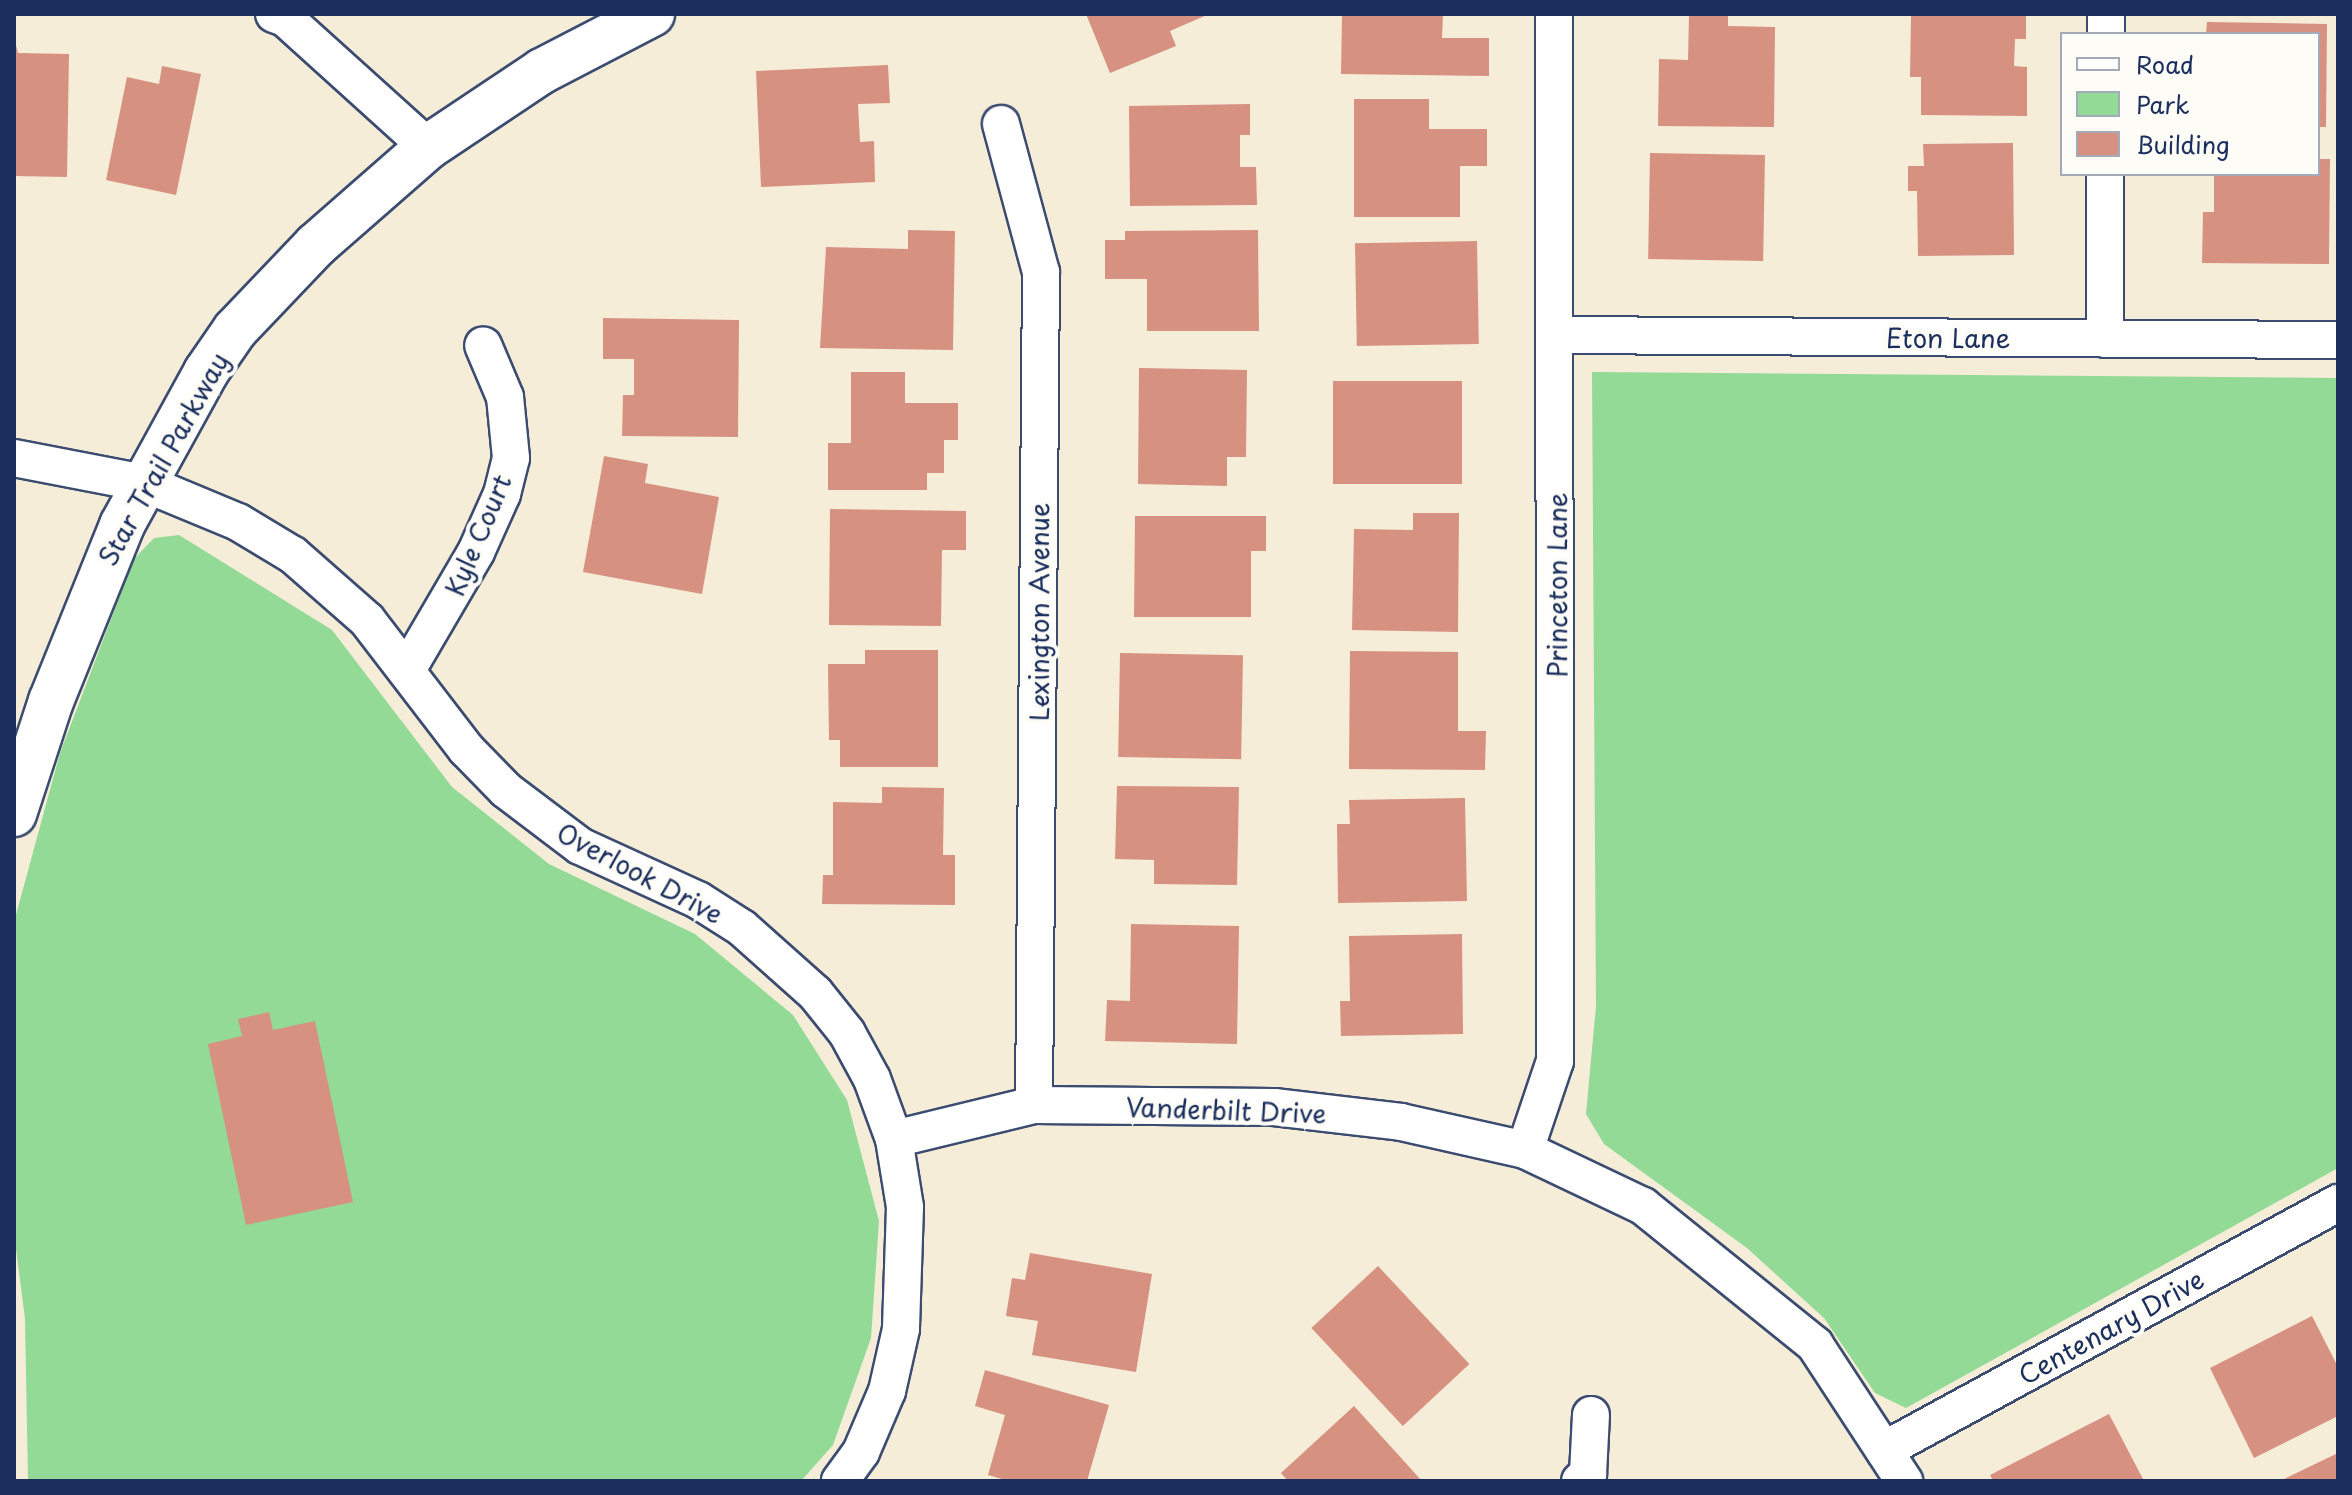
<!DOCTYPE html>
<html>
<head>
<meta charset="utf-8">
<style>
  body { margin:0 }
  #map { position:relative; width:2352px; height:1495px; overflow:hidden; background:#f5edd8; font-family:"Playpen Sans",sans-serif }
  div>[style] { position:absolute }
  .green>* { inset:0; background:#92da95 }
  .building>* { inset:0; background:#d79181; transform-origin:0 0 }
  .roads { filter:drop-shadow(2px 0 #3c4c70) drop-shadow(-2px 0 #3c4c70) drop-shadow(0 2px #3c4c70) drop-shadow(0 -2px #3c4c70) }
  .minor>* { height:36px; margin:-18px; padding:0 18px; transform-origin:18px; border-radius:18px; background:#fff }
  .tertiary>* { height:44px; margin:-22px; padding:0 22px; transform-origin:22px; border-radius:22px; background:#fff }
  span { translate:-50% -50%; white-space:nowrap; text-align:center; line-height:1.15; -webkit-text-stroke:8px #fdfcf7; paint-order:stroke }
  .street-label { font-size:26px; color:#1b2f5e }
  .frame { position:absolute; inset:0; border:16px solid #1b2f5e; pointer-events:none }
  .legend { position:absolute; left:2060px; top:32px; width:260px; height:144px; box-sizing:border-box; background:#fdfcf7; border:2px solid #a3aaba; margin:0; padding:10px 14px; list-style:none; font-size:24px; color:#1b2f5e }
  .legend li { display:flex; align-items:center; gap:16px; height:40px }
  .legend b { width:40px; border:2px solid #a3aaba }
</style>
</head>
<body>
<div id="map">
  <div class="green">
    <i style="clip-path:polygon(1592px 372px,2338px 378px,2338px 1168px,1906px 1408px,1875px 1393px,1824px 1318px,1747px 1248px,1604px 1144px,1586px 1114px,1596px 1006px)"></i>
    <i style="clip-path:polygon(179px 535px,332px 630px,452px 787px,549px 864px,695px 934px,793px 1015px,847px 1100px,879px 1221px,871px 1338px,833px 1445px,801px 1481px,28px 1481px,25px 1319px,14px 1233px,14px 922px,60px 753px,134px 559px,154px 538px)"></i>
  </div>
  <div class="building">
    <i style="clip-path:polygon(1086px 14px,1209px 14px,1170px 31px,1176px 46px,1110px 73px)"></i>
    <i style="clip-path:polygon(1342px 14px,1443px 14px,1442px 38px,1489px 38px,1489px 76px,1341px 74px)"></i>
    <i style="clip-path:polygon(1689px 14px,1728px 14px,1728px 26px,1775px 27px,1774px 127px,1658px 126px,1659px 59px,1688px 60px)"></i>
    <i style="clip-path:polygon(1911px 14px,2026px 14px,2026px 39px,2015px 39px,2014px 66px,2027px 67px,2027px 116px,1921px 115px,1921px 77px,1910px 77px)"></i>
    <i style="clip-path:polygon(2207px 22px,2327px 24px,2326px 127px,2318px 127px,2318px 34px,2206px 34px)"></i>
    <i style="clip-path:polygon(14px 37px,18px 53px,69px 54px,67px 177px,14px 176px)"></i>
    <i style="clip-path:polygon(888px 65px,890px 103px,858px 104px,860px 142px,874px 141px,875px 182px,761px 187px,756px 71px)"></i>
    <i style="clip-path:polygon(162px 66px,201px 74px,176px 195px,106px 180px,127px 77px,159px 84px)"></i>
    <i style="clip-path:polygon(1354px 99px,1429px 99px,1429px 129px,1487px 129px,1487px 166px,1460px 166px,1460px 217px,1354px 217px)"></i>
    <i style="clip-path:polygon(1250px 104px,1250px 135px,1240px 135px,1240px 167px,1256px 167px,1257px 205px,1130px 206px,1129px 106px)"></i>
    <i style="clip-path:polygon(2013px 143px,2014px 255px,1918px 256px,1917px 191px,1908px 191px,1908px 166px,1924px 166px,1923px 144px)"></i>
    <i style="left:1650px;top:153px;width:115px;height:106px;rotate:1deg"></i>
    <i style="clip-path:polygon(2318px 159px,2330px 159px,2329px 264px,2202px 263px,2203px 212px,2214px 212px,2214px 174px,2318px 174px)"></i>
    <i style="clip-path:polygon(908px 230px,955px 231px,953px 350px,820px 348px,826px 247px,908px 249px)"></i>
    <i style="clip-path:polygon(1258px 230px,1259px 331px,1147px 331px,1147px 279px,1105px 279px,1105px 240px,1125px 240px,1125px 231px)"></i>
    <i style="left:1477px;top:241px;width:103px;height:122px;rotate:89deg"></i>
    <i style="clip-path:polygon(603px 318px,739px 320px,738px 437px,622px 436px,623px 395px,634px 395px,634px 359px,603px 359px)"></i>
    <i style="clip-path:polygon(1139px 368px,1247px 370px,1246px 457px,1227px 457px,1227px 486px,1138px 484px)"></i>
    <i style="clip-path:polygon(851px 372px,905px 372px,905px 403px,958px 403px,958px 440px,944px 440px,944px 473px,927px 473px,927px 490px,828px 490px,828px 443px,851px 443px)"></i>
    <i style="left:1333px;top:381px;width:129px;height:103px"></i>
    <i style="clip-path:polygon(604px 456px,648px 464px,645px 483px,719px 497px,702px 594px,583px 572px)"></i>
    <i style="clip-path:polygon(830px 509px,966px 511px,966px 550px,942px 550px,941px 626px,829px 625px)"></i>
    <i style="clip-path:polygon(1413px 513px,1459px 513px,1458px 632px,1352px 630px,1354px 529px,1413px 530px)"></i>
    <i style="clip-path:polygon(1135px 516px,1266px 516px,1266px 551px,1251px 551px,1251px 617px,1134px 617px)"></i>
    <i style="clip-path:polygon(865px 650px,938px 650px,938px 767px,840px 767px,840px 740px,829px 740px,828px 664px,865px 664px)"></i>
    <i style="clip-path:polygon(1350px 651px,1458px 652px,1458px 731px,1486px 731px,1485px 770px,1349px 769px)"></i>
    <i style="left:1120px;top:653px;width:123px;height:104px;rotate:1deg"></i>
    <i style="clip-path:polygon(1117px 786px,1239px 787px,1237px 885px,1154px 884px,1154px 860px,1115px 859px)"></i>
    <i style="clip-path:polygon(882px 787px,944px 788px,943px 855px,955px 855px,955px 905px,822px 904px,823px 875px,833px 875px,833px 802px,882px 803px)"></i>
    <i style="clip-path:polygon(1465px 798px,1467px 901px,1338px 903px,1337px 824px,1350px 824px,1349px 800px)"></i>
    <i style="clip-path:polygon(1131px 924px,1239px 926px,1237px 1044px,1105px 1041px,1107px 1000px,1130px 1001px)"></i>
    <i style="clip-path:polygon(1462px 934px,1463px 1034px,1341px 1036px,1340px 1001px,1350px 1001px,1349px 936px)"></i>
    <i style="clip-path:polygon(269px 1012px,273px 1030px,315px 1021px,353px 1202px,246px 1225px,208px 1044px,242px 1036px,238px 1019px)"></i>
    <i style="clip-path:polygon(1030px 1253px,1152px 1274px,1136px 1372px,1032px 1355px,1038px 1321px,1006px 1316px,1012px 1278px,1025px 1280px)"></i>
    <i style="left:1378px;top:1266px;width:134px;height:91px;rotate:47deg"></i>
    <i style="clip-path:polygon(2312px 1316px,2338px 1367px,2338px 1416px,2254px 1458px,2210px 1368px)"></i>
    <i style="clip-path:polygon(985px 1370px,1109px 1405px,1087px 1481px,1009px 1481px,988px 1475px,1005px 1415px,975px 1406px)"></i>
    <i style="clip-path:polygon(1354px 1406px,1422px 1481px,1288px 1481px,1281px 1473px)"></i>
    <i style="clip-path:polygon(2109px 1414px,2144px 1481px,1993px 1481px,1990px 1475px)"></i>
    <i style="clip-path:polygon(2338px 1453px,2338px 1481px,2280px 1481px)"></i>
  </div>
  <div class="roads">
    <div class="minor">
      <i style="left:274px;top:14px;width:12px;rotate:20deg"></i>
      <i style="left:285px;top:18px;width:193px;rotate:42.1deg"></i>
      <i style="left:2106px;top:34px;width:20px;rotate:-90deg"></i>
      <i style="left:1001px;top:124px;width:153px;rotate:74.9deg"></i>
      <i style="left:1041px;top:272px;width:833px;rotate:90.48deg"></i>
      <i style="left:1558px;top:335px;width:780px;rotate:0.37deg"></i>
      <i style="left:2105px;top:339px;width:165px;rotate:-90deg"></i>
      <i style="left:14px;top:458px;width:132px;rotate:10.9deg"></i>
      <i style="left:144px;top:483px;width:102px;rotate:22.5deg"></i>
      <i style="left:238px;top:522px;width:64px;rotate:31deg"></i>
      <i style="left:293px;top:555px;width:98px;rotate:41.3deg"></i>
      <i style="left:367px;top:620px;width:163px;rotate:52.5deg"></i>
      <i style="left:466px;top:749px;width:57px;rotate:45.7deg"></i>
      <i style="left:506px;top:790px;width:93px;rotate:37.1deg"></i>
      <i style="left:580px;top:846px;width:130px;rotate:24.6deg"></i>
      <i style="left:698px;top:900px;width:52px;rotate:32.5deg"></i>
      <i style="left:742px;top:928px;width:98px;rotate:41.7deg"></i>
      <i style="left:815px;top:993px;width:51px;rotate:51.3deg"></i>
      <i style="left:847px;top:1033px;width:52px;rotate:61.5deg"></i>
      <i style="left:872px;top:1079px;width:64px;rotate:69.9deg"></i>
      <i style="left:894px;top:1139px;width:69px;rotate:80.8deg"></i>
      <i style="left:905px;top:1207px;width:122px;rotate:91.9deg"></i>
      <i style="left:901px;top:1329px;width:64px;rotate:102.7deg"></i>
      <i style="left:887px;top:1391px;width:66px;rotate:113.1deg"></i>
      <i style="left:861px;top:1452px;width:36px;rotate:126deg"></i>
      <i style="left:407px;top:670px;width:137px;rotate:-59.7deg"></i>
      <i style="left:476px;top:552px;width:64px;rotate:-65.9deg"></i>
      <i style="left:502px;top:494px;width:37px;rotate:-76deg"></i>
      <i style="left:511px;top:458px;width:61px;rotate:-95.6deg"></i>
      <i style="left:505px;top:397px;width:56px;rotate:-112.9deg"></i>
      <i style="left:894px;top:1139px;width:144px;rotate:-13.7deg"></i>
      <i style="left:1034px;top:1105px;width:240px;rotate:0.5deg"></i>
      <i style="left:1274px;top:1107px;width:128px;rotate:6.7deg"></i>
      <i style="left:1401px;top:1122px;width:127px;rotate:12.7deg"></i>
      <i style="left:1525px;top:1150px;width:131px;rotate:25.4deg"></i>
      <i style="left:1643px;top:1206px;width:221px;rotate:38.9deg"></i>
      <i style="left:1815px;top:1345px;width:163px;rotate:56.8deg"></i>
      <i style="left:1525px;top:1150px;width:94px;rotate:-71.4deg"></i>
      <i style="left:1555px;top:1061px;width:1047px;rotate:-90.05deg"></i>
      <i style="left:1884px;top:1450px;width:517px;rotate:-28.55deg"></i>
      <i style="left:1580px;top:1481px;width:11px;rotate:-41deg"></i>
      <i style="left:1588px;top:1474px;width:59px;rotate:-87.1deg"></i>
    </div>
    <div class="tertiary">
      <i style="left:14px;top:814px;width:119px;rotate:-71.9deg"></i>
      <i style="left:51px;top:701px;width:190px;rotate:-68deg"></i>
      <i style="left:122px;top:525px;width:175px;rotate:-61.2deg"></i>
      <i style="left:206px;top:372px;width:51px;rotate:-55.4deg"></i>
      <i style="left:235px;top:330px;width:117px;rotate:-46.4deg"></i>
      <i style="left:316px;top:245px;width:149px;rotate:-41.2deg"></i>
      <i style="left:428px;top:147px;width:137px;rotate:-33.7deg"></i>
      <i style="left:542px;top:71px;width:124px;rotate:-27.4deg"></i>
    </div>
  </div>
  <div class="street-label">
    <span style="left:1948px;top:338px">Eton Lane</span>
    <span style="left:163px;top:459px;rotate:-61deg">Star Trail Parkway</span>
    <span style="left:478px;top:535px;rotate:-67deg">Kyle Court</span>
    <span style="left:1557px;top:585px;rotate:-90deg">Princeton Lane</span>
    <span style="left:1039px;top:612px;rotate:-90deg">Lexington Avenue</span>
    <span style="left:640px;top:873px;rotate:28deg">Overlook Drive</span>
    <span style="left:1226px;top:1110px;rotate:2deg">Vanderbilt Drive</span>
    <span style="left:2111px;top:1327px;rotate:-29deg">Centenary Drive</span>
  </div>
  <div class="frame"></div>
  <ul class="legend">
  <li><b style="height:10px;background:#fff"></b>Road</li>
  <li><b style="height:22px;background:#92da95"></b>Park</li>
  <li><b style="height:22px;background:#d79181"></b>Building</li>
  </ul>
</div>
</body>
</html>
